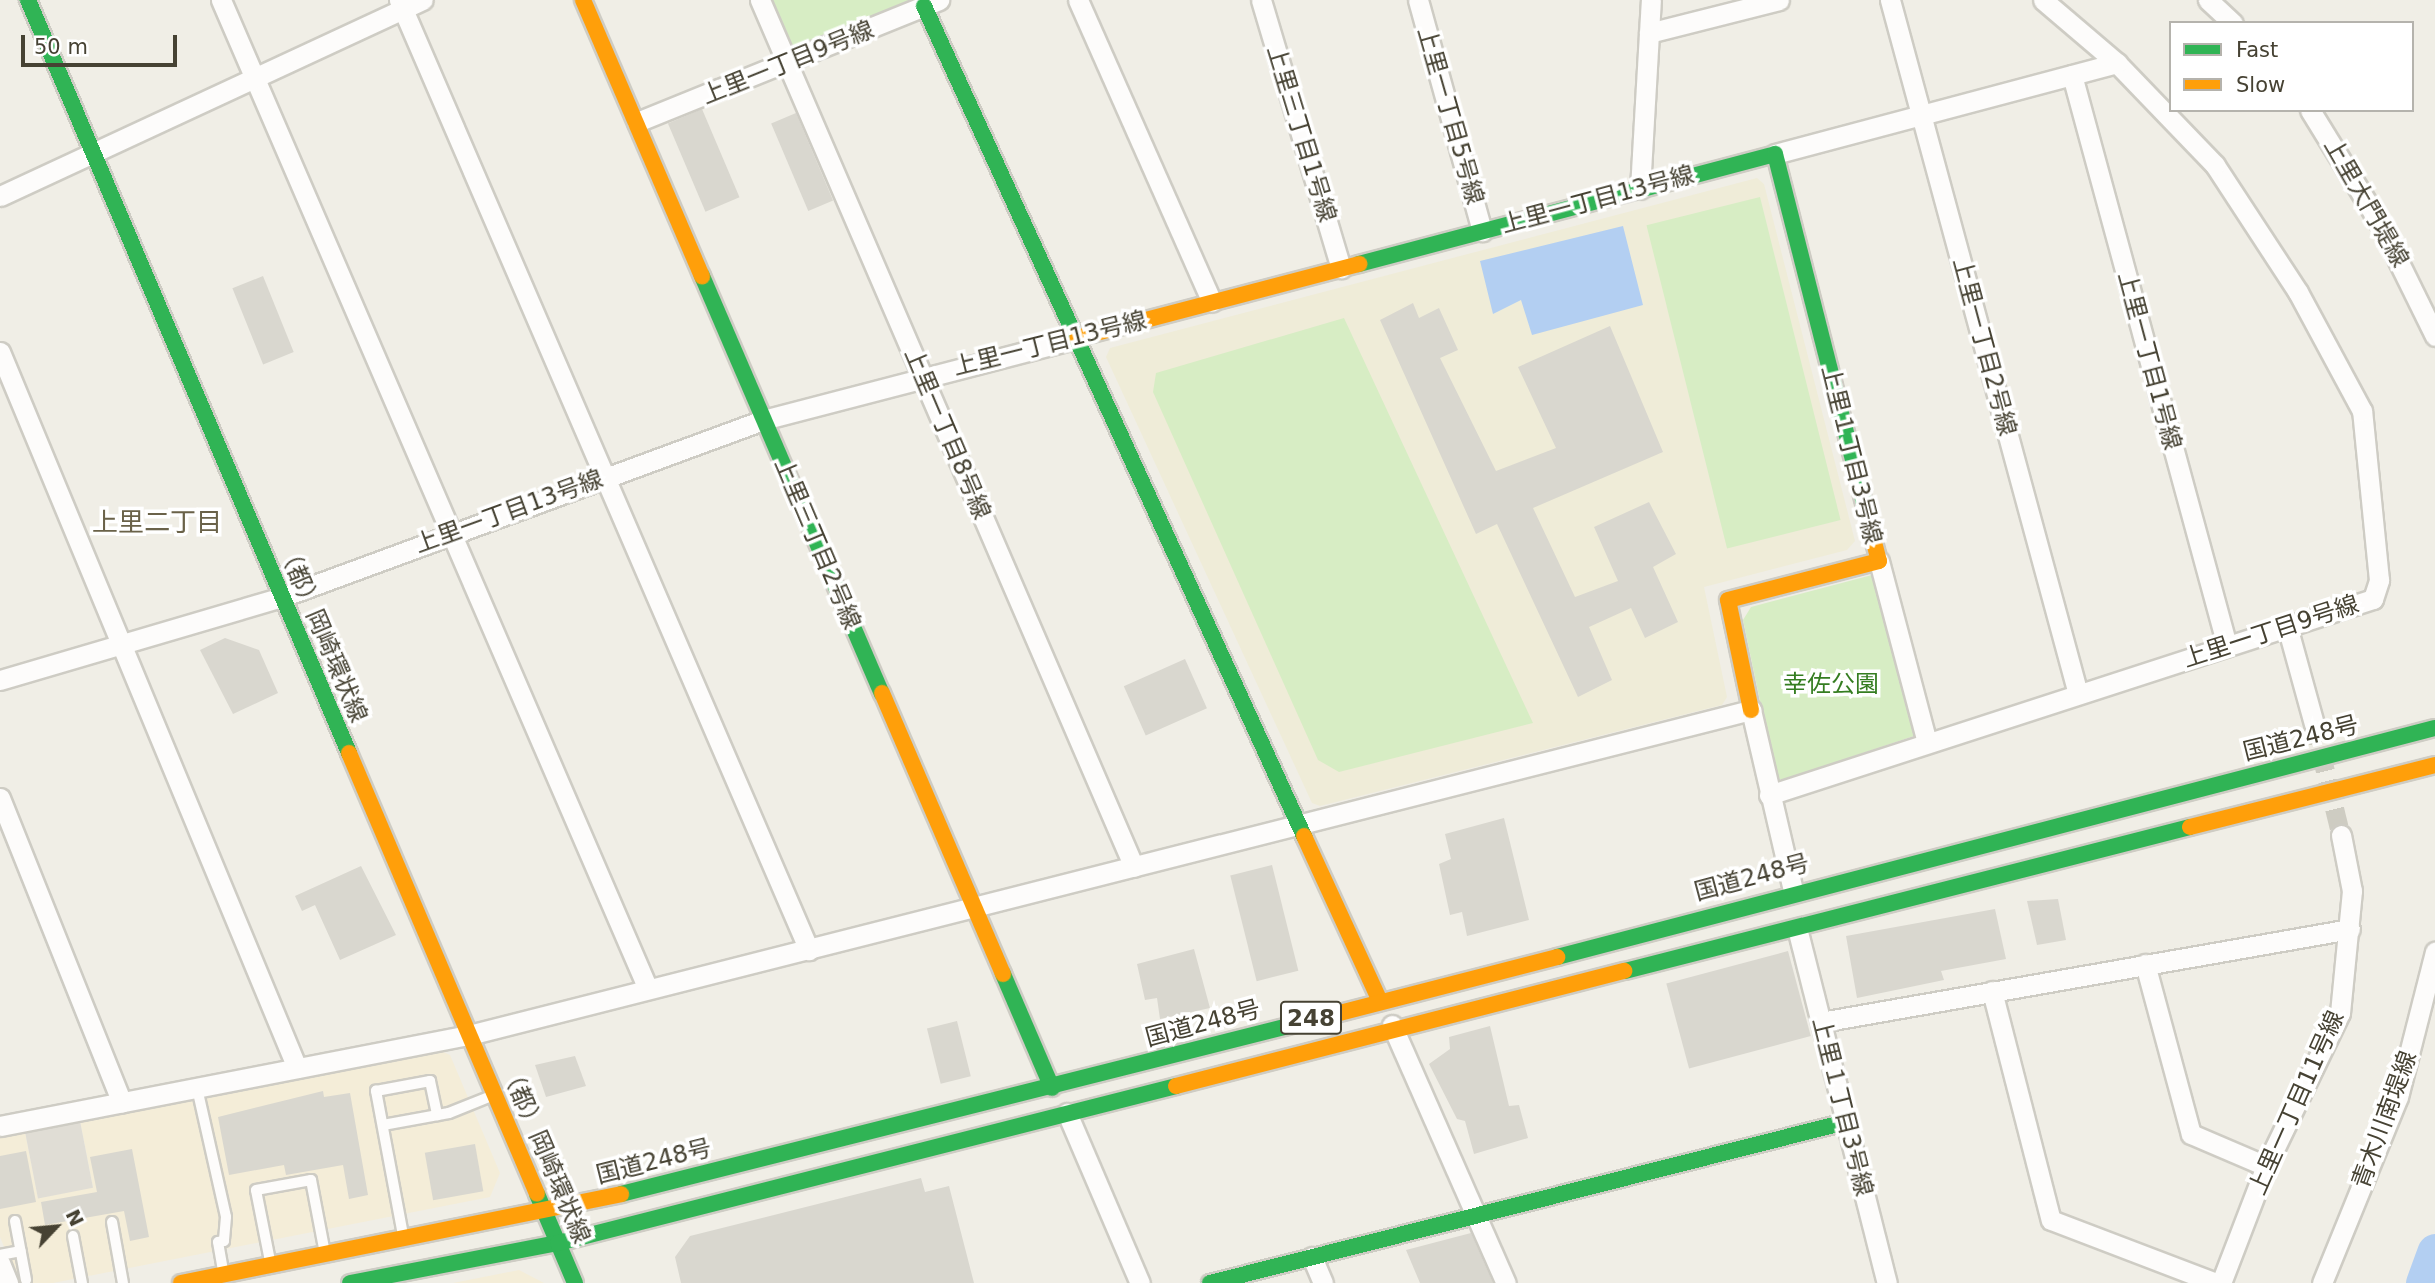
<!DOCTYPE html>
<html>
<head>
<meta charset="utf-8">
<style>
  body { margin:0 }
  #map { position:relative; width:2435px; height:1283px; overflow:hidden; background:#f0eee6; font-family:"DejaVu Sans","Noto Sans JP",sans-serif }
  div>[style] { position:absolute }
  .commercial>* { inset:0; background:#f4edd8 }
  .industrial>* { inset:0; background:#e0ddd5; transform-origin:0 0 }
  .education>* { inset:0; background:#efecd8 }
  .green>* { inset:0; background:#d7edc4; transform-origin:0 0 }
  .water>* { inset:0; background:#b3cff2 }
  .river>* { height:37px; margin:-18.5px; padding:0 18.5px; transform-origin:18.5px; border-radius:18.5px; background:#b3cff2 }
  .building>* { inset:0; background:#d9d7cf; transform-origin:0 0 }
  .street-tunnel>* { height:19px; margin-top:-9.5px; transform-origin:0; background:repeating-linear-gradient(90deg,#ceccc2 0 19px,transparent 0 29px) }
  .roads { filter:drop-shadow(2px 0 #ceccc4) drop-shadow(-2px 0 #ceccc4) drop-shadow(0 2px #ceccc4) drop-shadow(0 -2px #ceccc4) }
  .lane>* { height:10px; margin:-5px; padding:0 5px; transform-origin:5px; border-radius:5px; background:#fdfcfb }
  .street>* { height:19px; margin:-9.5px; padding:0 9.5px; transform-origin:9.5px; border-radius:9.5px; background:#fdfcfb }
  .fast>* { height:16px; margin:-8px; padding:0 8px; transform-origin:8px; border-radius:8px; background:#30b455 }
  .slow>* { height:16px; margin:-8px; padding:0 8px; transform-origin:8px; border-radius:8px; background:#ff9f0a }
  span { translate:-50% -50%; white-space:nowrap; text-align:center; line-height:1.15; -webkit-text-stroke:7px #fff; paint-order:stroke }
  .shield-label span { padding:2px 5px; background:#fff; border:2px solid; border-radius:5px; -webkit-text-stroke-width:0 }
  .shield-label { font-size:23px; color:#464233; font-weight:700 }
  .street-label { font-size:24px; color:#464233 }
  .park-label { font-size:24px; color:#357d21 }
  .neighbourhood-label { font-size:26px; color:#6a6249 }
  .legend { position:absolute; left:2169px; top:21px; width:245px; height:91px; box-sizing:border-box; background:#fff; border:2px solid #b5b3ad; margin:0; padding:9px 12px; list-style:none; font-size:21px; color:#464233 }
  .legend li { display:flex; align-items:center; gap:14px; height:35px }
  .legend b { width:35px; border:2px solid #b5b3ad }
  .north { position:absolute; left:21px; top:1192px; width:70px; height:70px; -webkit-text-stroke:5px #fff; paint-order:stroke; rotate:64deg; font-size:19px; font-weight:700; line-height:28px; text-align:center; color:#464233 }
  .north::after { content:''; display:block; margin:auto; width:24px; height:32px; background:#464233; clip-path:polygon(50% 0,100% 100%,50% 72%,0 100%) }
  .scale { position:absolute; left:21px; top:35px; width:156px; height:32px; box-sizing:border-box; border:4px solid #464233; border-top:0; padding-left:9px; font-size:21px; line-height:24px; white-space:nowrap; color:#464233; -webkit-text-stroke:5px #fff; paint-order:stroke }
</style>
</head>
<body>
<div id="map">
  <div class="commercial">
    <i style="clip-path:polygon(441px 1051px,450px 1055px,500px 1173px,490px 1197px,53px 1283px,19px 1283px,0 1237px,0 1137px,25px 1132px,38px 1198px,93px 1187px,80px 1121px)"></i>
    <i style="clip-path:polygon(519px 1270px,544px 1283px,453px 1283px)"></i>
  </div>
  <div class="industrial">
    <i style="left:80px;top:1121px;width:68px;height:56px;rotate:79deg"></i>
  </div>
  <div class="education">
    <i style="clip-path:polygon(1757px 178px,1764px 184px,1855px 541px,1847px 550px,1704px 587px,1727px 697px,1722px 705px,1320px 806px,1312px 803px,1106px 357px,1110px 348px)"></i>
  </div>
  <div class="green">
    <i style="clip-path:polygon(769px 0,913px 0,798px 50px,789px 46px)"></i>
    <i style="left:1760px;top:197px;width:333px;height:117px;rotate:76deg"></i>
    <i style="clip-path:polygon(1344px 318px,1533px 723px,1339px 772px,1318px 760px,1153px 392px,1156px 373px)"></i>
    <i style="clip-path:polygon(1872px 575px,1879px 580px,1917px 728px,1914px 736px,1782px 780px,1776px 777px,1743px 620px,1751px 607px)"></i>
  </div>
  <div class="water">
    <i style="clip-path:polygon(1623px 226px,1643px 305px,1532px 335px,1521px 300px,1493px 314px,1480px 261px)"></i>
  </div>
  <div class="river">
    <i style="left:2424px;top:1283px;width:33px;rotate:-70deg"></i>
  </div>
  <div class="building">
    <i style="left:702px;top:109px;width:96px;height:37px;rotate:67deg"></i>
    <i style="left:796px;top:113px;width:95px;height:27px;rotate:67deg"></i>
    <i style="left:263px;top:276px;width:82px;height:33px;rotate:68deg"></i>
    <i style="clip-path:polygon(1413px 303px,1419px 318px,1439px 308px,1458px 350px,1440px 358px,1496px 471px,1556px 448px,1518px 367px,1610px 326px,1663px 452px,1533px 508px,1575px 597px,1618px 581px,1594px 527px,1649px 502px,1676px 554px,1653px 567px,1678px 622px,1645px 638px,1631px 608px,1589px 627px,1612px 680px,1578px 697px,1497px 524px,1476px 534px,1380px 320px)"></i>
    <i style="clip-path:polygon(225px 638px,259px 650px,278px 693px,233px 714px,200px 650px)"></i>
    <i style="left:1185px;top:659px;width:54px;height:67px;rotate:66deg"></i>
    <i style="clip-path:polygon(1504px 818px,1529px 920px,1467px 936px,1462px 912px,1450px 915px,1439px 864px,1451px 859px,1445px 834px)"></i>
    <i style="left:1272px;top:865px;width:109px;height:43px;rotate:76deg"></i>
    <i style="clip-path:polygon(361px 866px,396px 935px,340px 960px,315px 905px,302px 911px,295px 896px)"></i>
    <i style="clip-path:polygon(2058px 899px,2066px 940px,2037px 945px,2027px 901px)"></i>
    <i style="clip-path:polygon(1995px 909px,2006px 959px,1941px 971px,1944px 980px,1857px 998px,1846px 936px)"></i>
    <i style="clip-path:polygon(1194px 949px,1210px 1008px,1160px 1019px,1157px 998px,1145px 1000px,1137px 964px)"></i>
    <i style="left:1788px;top:951px;width:88px;height:126px;rotate:75deg"></i>
    <i style="left:957px;top:1021px;width:57px;height:31px;rotate:76deg"></i>
    <i style="clip-path:polygon(1490px 1026px,1509px 1106px,1519px 1105px,1528px 1138px,1474px 1154px,1465px 1121px,1457px 1119px,1429px 1064px,1450px 1049px,1449px 1037px)"></i>
    <i style="clip-path:polygon(575px 1056px,586px 1086px,546px 1097px,535px 1065px)"></i>
    <i style="clip-path:polygon(323px 1091px,324px 1097px,350px 1093px,368px 1195px,349px 1199px,343px 1165px,286px 1175px,284px 1165px,229px 1175px,218px 1117px)"></i>
    <i style="left:475px;top:1144px;width:48px;height:51px;rotate:80deg"></i>
    <i style="clip-path:polygon(132px 1149px,149px 1237px,130px 1241px,124px 1211px,45px 1225px,41px 1202px,97px 1192px,90px 1157px)"></i>
    <i style="clip-path:polygon(26px 1151px,36px 1202px,0 1209px,0 1156px)"></i>
    <i style="clip-path:polygon(921px 1178px,925px 1192px,949px 1186px,974px 1283px,681px 1283px,675px 1257px,690px 1236px)"></i>
    <i style="clip-path:polygon(1471px 1233px,1493px 1283px,1420px 1283px,1406px 1250px)"></i>
  </div>
  <div class="street-tunnel">
    <i style="left:2314px;top:724px;width:114px;rotate:76.3deg"></i>
  </div>
  <div class="roads">
    <div class="lane">
      <i style="left:197px;top:1088px;width:132px;rotate:77.3deg"></i>
      <i style="left:226px;top:1217px;width:24px;rotate:95deg"></i>
      <i style="left:224px;top:1241px;width:6px;rotate:171deg"></i>
      <i style="left:218px;top:1242px;width:29px;rotate:80deg"></i>
      <i style="left:383px;top:1125px;width:67px;rotate:-10.3deg"></i>
      <i style="left:449px;top:1113px;width:48px;rotate:-21.8deg"></i>
      <i style="left:15px;top:1221px;width:60px;rotate:79.4deg"></i>
      <i style="left:112px;top:1222px;width:62px;rotate:79.8deg"></i>
      <i style="left:403px;top:1235px;width:147px;rotate:-100.6deg"></i>
      <i style="left:376px;top:1091px;width:55px;rotate:-10.5deg"></i>
      <i style="left:430px;top:1081px;width:35px;rotate:78deg"></i>
      <i style="left:73px;top:1236px;width:48px;rotate:79.2deg"></i>
      <i style="left:0;top:1255px;width:21px;rotate:-11deg"></i>
      <i style="left:270px;top:1261px;width:72px;rotate:-101.2deg"></i>
      <i style="left:256px;top:1190px;width:56px;rotate:-10.3deg"></i>
      <i style="left:311px;top:1180px;width:69px;rotate:79.2deg"></i>
    </div>
    <div class="street">
      <i style="left:221px;top:0;width:1077px;rotate:66.65deg"></i>
      <i style="left:399px;top:0;width:1035px;rotate:66.66deg"></i>
      <i style="left:760px;top:0;width:944px;rotate:66.67deg"></i>
      <i style="left:1078px;top:0;width:330px;rotate:66.1deg"></i>
      <i style="left:1261px;top:0;width:280px;rotate:73.4deg"></i>
      <i style="left:1418px;top:0;width:240px;rotate:74.5deg"></i>
      <i style="left:1890px;top:0;width:719px;rotate:74.84deg"></i>
      <i style="left:2208px;top:0;width:34px;rotate:43deg"></i>
      <i style="left:1649px;top:33px;width:134px;rotate:-14.2deg"></i>
      <i style="left:2072px;top:75px;width:592px;rotate:74.81deg"></i>
      <i style="left:2310px;top:110px;width:132px;rotate:58.4deg"></i>
      <i style="left:2379px;top:222px;width:127px;rotate:63.8deg"></i>
      <i style="left:637px;top:122px;width:326px;rotate:-22deg"></i>
      <i style="left:1775px;top:154px;width:354px;rotate:-14.9deg"></i>
      <i style="left:1640px;top:189px;width:189px;rotate:-86.7deg"></i>
      <i style="left:0;top:196px;width:466px;rotate:-24.9deg"></i>
      <i style="left:0;top:352px;width:775px;rotate:67.47deg"></i>
      <i style="left:1879px;top:561px;width:188px;rotate:75.2deg"></i>
      <i style="left:2287px;top:626px;width:102px;rotate:74.6deg"></i>
      <i style="left:0;top:680px;width:294px;rotate:-16.4deg"></i>
      <i style="left:282px;top:597px;width:513px;rotate:-20.2deg"></i>
      <i style="left:763px;top:420px;width:325px;rotate:-14.6deg"></i>
      <i style="left:1769px;top:795px;width:635px;rotate:-17.98deg"></i>
      <i style="left:2373px;top:599px;width:20px;rotate:-72deg"></i>
      <i style="left:2379px;top:580px;width:170px;rotate:-95.7deg"></i>
      <i style="left:2362px;top:411px;width:135px;rotate:-118.3deg"></i>
      <i style="left:2298px;top:292px;width:152px;rotate:-123.2deg"></i>
      <i style="left:2215px;top:165px;width:141px;rotate:-133.9deg"></i>
      <i style="left:2117px;top:63px;width:97px;rotate:-139.6deg"></i>
      <i style="left:0;top:798px;width:328px;rotate:68.2deg"></i>
      <i style="left:1798px;top:932px;width:362px;rotate:75.8deg"></i>
      <i style="left:2145px;top:964px;width:176px;rotate:74.9deg"></i>
      <i style="left:2191px;top:1134px;width:82px;rotate:23.1deg"></i>
      <i style="left:1992px;top:991px;width:236px;rotate:75.6deg"></i>
      <i style="left:2051px;top:1220px;width:177px;rotate:20.9deg"></i>
      <i style="left:1821px;top:1022px;width:537px;rotate:-9.97deg"></i>
      <i style="left:1392px;top:1025px;width:282px;rotate:66.2deg"></i>
      <i style="left:1067px;top:1113px;width:185px;rotate:66.8deg"></i>
      <i style="left:0;top:1126px;width:478px;rotate:-11deg"></i>
      <i style="left:469px;top:1035px;width:1323px;rotate:-14.23deg"></i>
      <i style="left:1751px;top:710px;width:186px;rotate:76.9deg"></i>
      <i style="left:1312px;top:1257px;width:28px;rotate:67deg"></i>
      <i style="left:0;top:1263px;width:22px;rotate:68deg"></i>
      <i style="left:2221px;top:1283px;width:125px;rotate:-69deg"></i>
      <i style="left:2266px;top:1166px;width:170px;rotate:-64.2deg"></i>
      <i style="left:2340px;top:1013px;width:123px;rotate:-84.4deg"></i>
      <i style="left:2352px;top:891px;width:57px;rotate:-101.1deg"></i>
      <i style="left:2322px;top:1283px;width:201px;rotate:-67.8deg"></i>
      <i style="left:2398px;top:1097px;width:150px;rotate:-75.7deg"></i>
    </div>
    <div class="fast">
      <i style="left:28px;top:0;width:819px;rotate:66.91deg"></i>
      <i style="left:924px;top:6px;width:913px;rotate:65.4deg"></i>
      <i style="left:1359px;top:264px;width:430px;rotate:-14.8deg"></i>
      <i style="left:1775px;top:154px;width:396px;rotate:75.7deg"></i>
      <i style="left:702px;top:276px;width:454px;rotate:66.7deg"></i>
      <i style="left:1557px;top:957px;width:907px;rotate:-14.62deg"></i>
      <i style="left:1625px;top:971px;width:583px;rotate:-14.3deg"></i>
      <i style="left:1003px;top:974px;width:124px;rotate:66.7deg"></i>
      <i style="left:537px;top:1194px;width:97px;rotate:66.9deg"></i>
      <i style="left:621px;top:1194px;width:725px;rotate:-14.13deg"></i>
      <i style="left:350px;top:1283px;width:212px;rotate:-10.9deg"></i>
      <i style="left:558px;top:1243px;width:638px;rotate:-14.25deg"></i>
      <i style="left:1210px;top:1283px;width:656px;rotate:-14.21deg"></i>
    </div>
    <div class="slow">
      <i style="left:583px;top:0;width:301px;rotate:66.7deg"></i>
      <i style="left:1077px;top:338px;width:292px;rotate:-14.7deg"></i>
      <i style="left:882px;top:693px;width:306px;rotate:66.7deg"></i>
      <i style="left:1751px;top:710px;width:112px;rotate:-101.8deg"></i>
      <i style="left:1728px;top:600px;width:156px;rotate:-14.5deg"></i>
      <i style="left:1879px;top:561px;width:24px;rotate:-105deg"></i>
      <i style="left:349px;top:753px;width:479px;rotate:66.9deg"></i>
      <i style="left:2190px;top:827px;width:253px;rotate:-14.2deg"></i>
      <i style="left:1304px;top:836px;width:179px;rotate:65.3deg"></i>
      <i style="left:1324px;top:1017px;width:241px;rotate:-14.4deg"></i>
      <i style="left:1176px;top:1086px;width:463px;rotate:-14.4deg"></i>
      <i style="left:181px;top:1283px;width:449px;rotate:-11.4deg"></i>
    </div>
  </div>
  <div class="shield-label">
    <span style="left:1311px;top:1018px">248</span>
  </div>
  <div class="street-label">
    <span style="left:788px;top:63px;rotate:-22deg">上里一丁目9号線</span>
    <span style="left:1450px;top:116px;rotate:74deg">上里一丁目5号線</span>
    <span style="left:1301px;top:134px;rotate:73deg">上里三丁目1号線</span>
    <span style="left:1598px;top:200px;rotate:-15deg">上里一丁目13号線</span>
    <span style="left:2366px;top:203px;rotate:60deg">上里大門堤線</span>
    <span style="left:1050px;top:344px;rotate:-14deg">上里一丁目13号線</span>
    <span style="left:1984px;top:347px;rotate:75deg">上里一丁目2号線</span>
    <span style="left:2149px;top:361px;rotate:75deg">上里一丁目1号線</span>
    <span style="left:947px;top:434px;rotate:67deg">上里一丁目8号線</span>
    <span style="left:1851px;top:455px;rotate:76deg">上里１丁目3号線</span>
    <span style="left:509px;top:512px;rotate:-20deg">上里一丁目13号線</span>
    <span style="left:817px;top:544px;rotate:67deg">上里三丁目2号線</span>
    <span style="left:2271px;top:632px;rotate:-18deg">上里一丁目9号線</span>
    <span style="left:322px;top:633px;rotate:67deg">（都）岡崎環状線</span>
    <span style="left:2301px;top:739px;rotate:-14deg">国道248号</span>
    <span style="left:1752px;top:878px;rotate:-15deg">国道248号</span>
    <span style="left:1203px;top:1024px;rotate:-15deg">国道248号</span>
    <span style="left:2297px;top:1103px;rotate:-66deg">上里一丁目11号線</span>
    <span style="left:1842px;top:1107px;rotate:76deg">上里１丁目3号線</span>
    <span style="left:2385px;top:1120px;rotate:-70deg">青木川南堤線</span>
    <span style="left:545px;top:1154px;rotate:67deg">（都）岡崎環状線</span>
    <span style="left:654px;top:1162px;rotate:-14deg">国道248号</span>
  </div>
  <div class="park-label">
    <span style="left:1831px;top:685px">幸佐公園</span>
  </div>
  <div class="neighbourhood-label">
    <span style="left:157px;top:523px">上里二丁目</span>
  </div>
  <ul class="legend">
  <li><b style="height:9px;background:#30b455"></b>Fast</li>
  <li><b style="height:9px;background:#ff9f0a"></b>Slow</li>
  </ul>
  <div class="north">N</div>
  <div class="scale">50 m</div>
</div>
</body>
</html>
